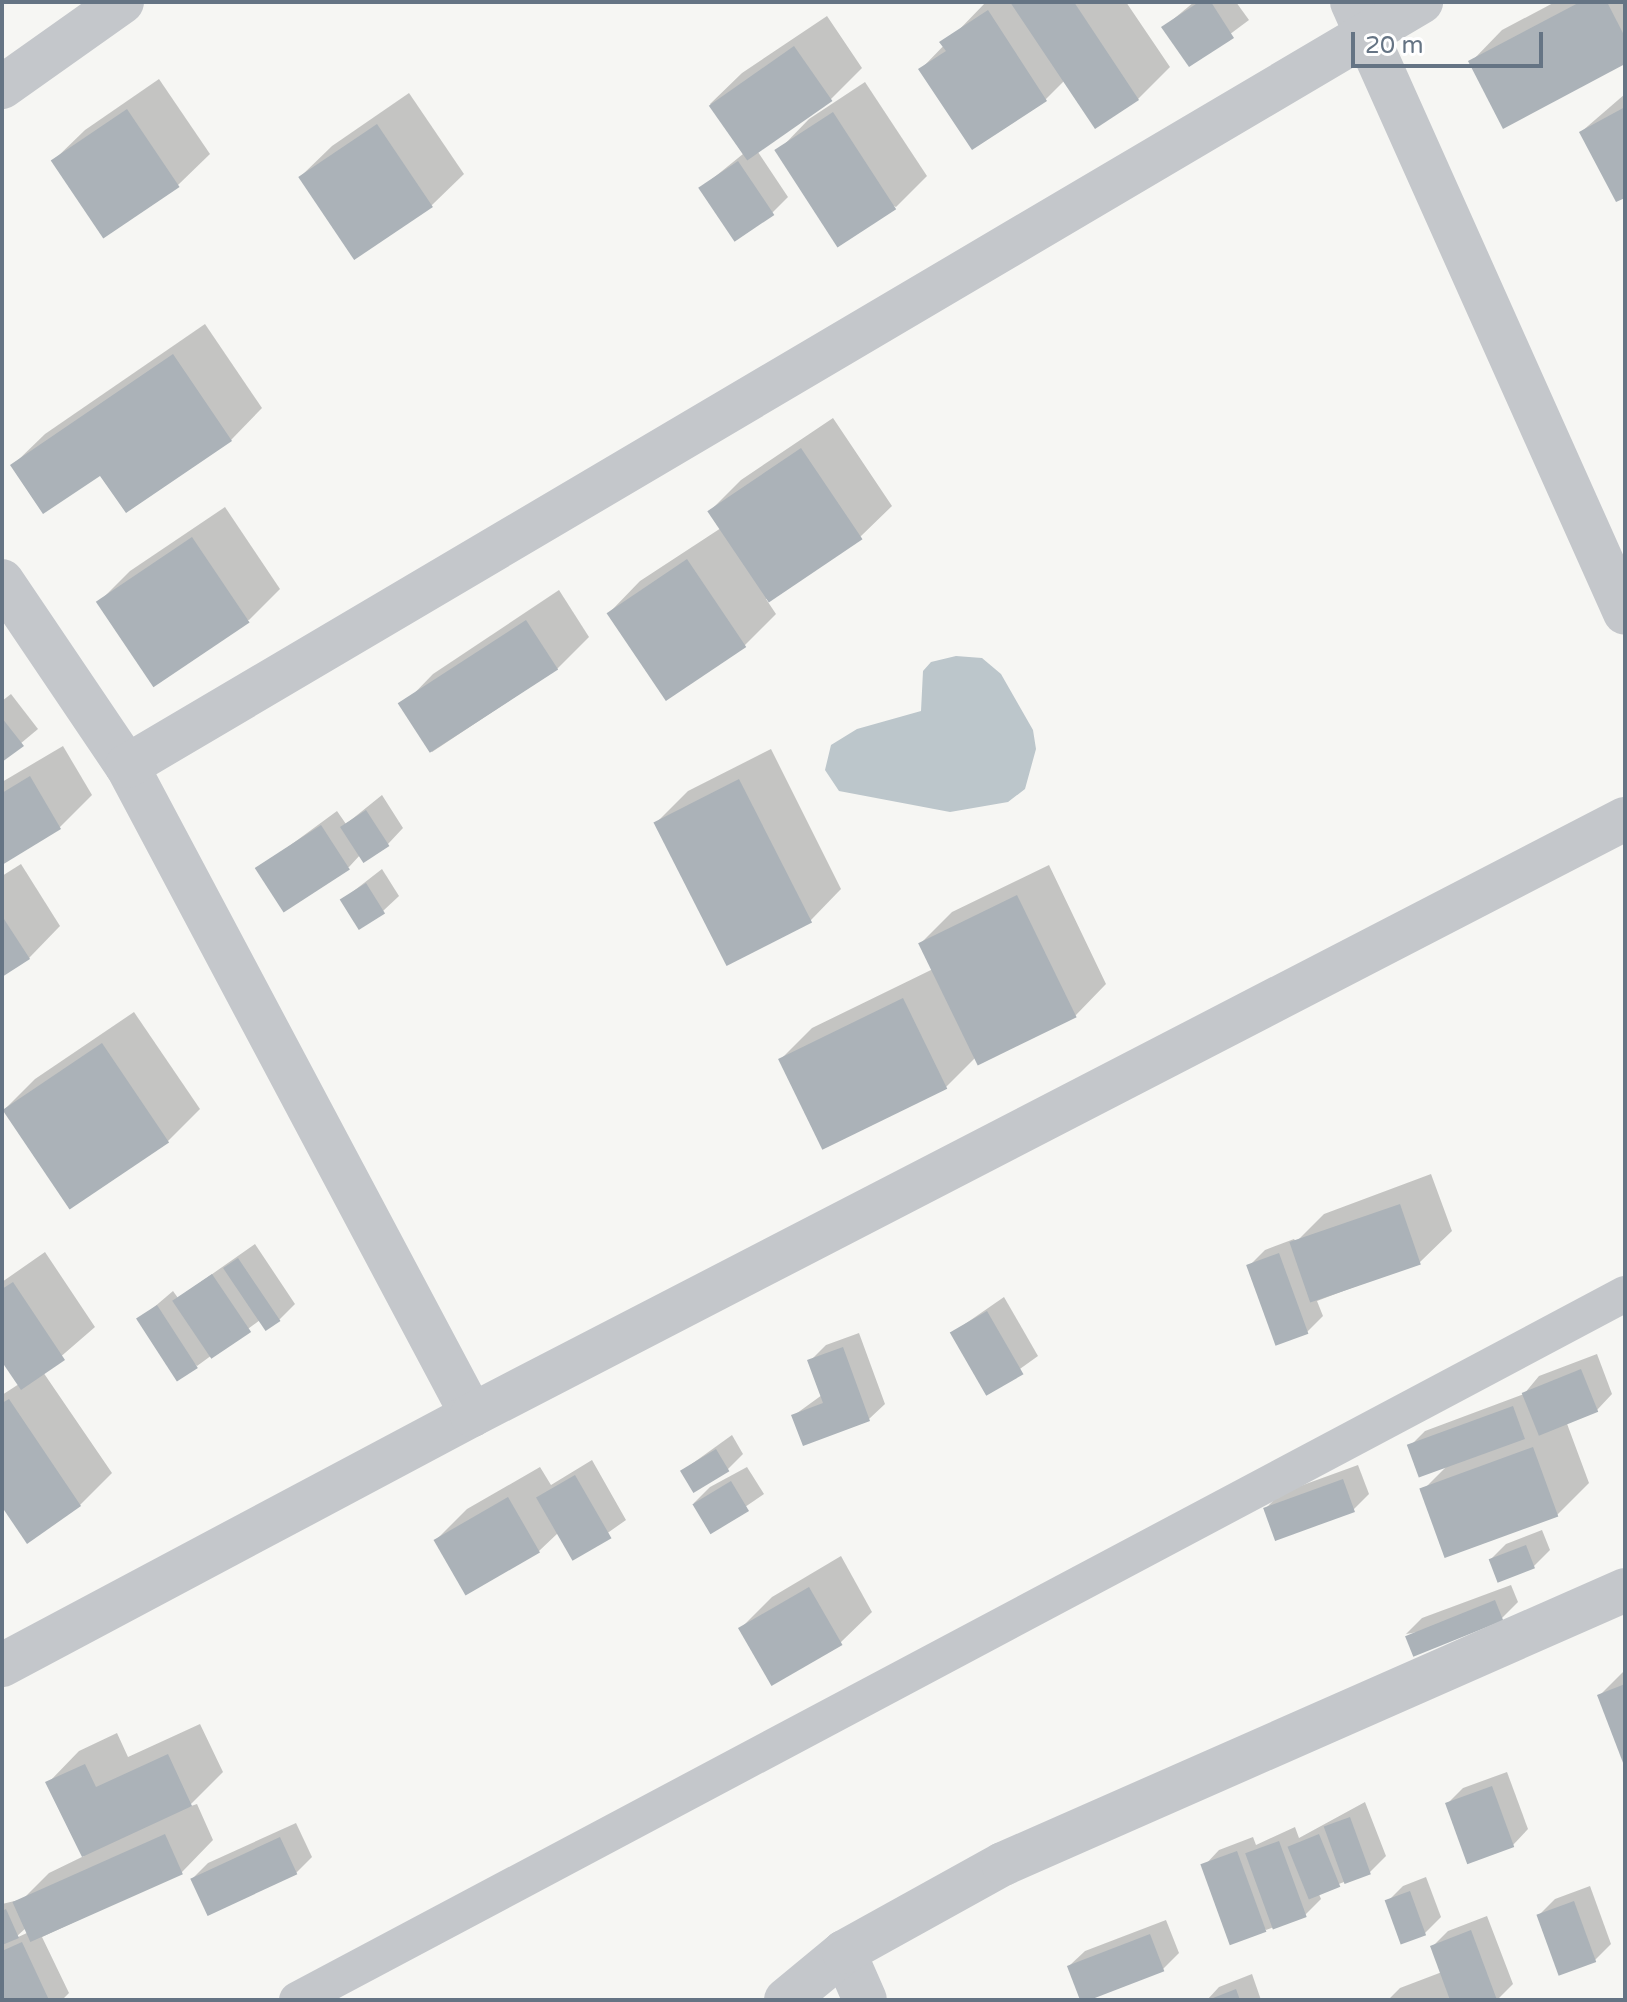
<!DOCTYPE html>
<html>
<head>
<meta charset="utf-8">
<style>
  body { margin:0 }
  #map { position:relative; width:1627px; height:2002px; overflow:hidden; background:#f6f6f3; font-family:"Varela Round",sans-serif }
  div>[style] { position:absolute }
  .water>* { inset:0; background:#bcc6cb }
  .shadow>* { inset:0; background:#0003 }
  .building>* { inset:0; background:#abb2b8; transform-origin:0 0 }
  .service>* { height:36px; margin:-18px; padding:0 18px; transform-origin:18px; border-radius:18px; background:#c4c7cb }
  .minor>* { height:44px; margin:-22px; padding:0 22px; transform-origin:22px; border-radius:22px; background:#c4c7cb }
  span { translate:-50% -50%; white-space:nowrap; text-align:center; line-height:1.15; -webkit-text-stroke:8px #fff; paint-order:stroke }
  .frame { position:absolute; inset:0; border:4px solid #657484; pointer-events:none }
  .scale { position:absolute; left:1351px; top:32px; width:192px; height:36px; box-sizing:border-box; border:4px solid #657484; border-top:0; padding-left:10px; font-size:24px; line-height:28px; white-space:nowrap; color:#657484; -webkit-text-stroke:6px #fff; paint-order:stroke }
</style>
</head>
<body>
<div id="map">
  <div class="water">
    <i style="clip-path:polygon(956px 656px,982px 658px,1001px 674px,1033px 730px,1036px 749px,1025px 789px,1008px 802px,950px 812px,839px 791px,825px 770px,831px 745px,857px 729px,921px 711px,923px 671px,931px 662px)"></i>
  </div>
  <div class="shadow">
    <i style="clip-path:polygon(986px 2px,1126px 2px,1170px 67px,1138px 99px,1096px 126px,1065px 80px,1046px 99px,973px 147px,921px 69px)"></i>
    <i style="clip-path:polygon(1194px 2px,1236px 2px,1249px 20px,1190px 64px,1164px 27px)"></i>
    <i style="clip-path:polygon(1555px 2px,1625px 2px,1625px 61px,1471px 62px,1502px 30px)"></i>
    <i style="clip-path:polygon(827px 16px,862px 68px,831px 99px,756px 149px,788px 197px,772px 213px,701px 188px,743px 154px,710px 104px,742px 73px)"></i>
    <i style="clip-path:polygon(159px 79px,210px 154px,178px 185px,104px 236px,53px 161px,85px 130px)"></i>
    <i style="clip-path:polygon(865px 82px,927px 176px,896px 207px,778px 151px,809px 119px)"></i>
    <i style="clip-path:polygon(409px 93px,464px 174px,432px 205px,355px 257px,300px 177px,332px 146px)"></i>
    <i style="clip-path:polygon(1625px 94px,1625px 195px,1581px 132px)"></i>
    <i style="clip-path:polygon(205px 324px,262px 408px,231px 440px,101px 473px,13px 465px,45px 434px)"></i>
    <i style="clip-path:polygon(833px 418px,892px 506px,860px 537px,766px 599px,776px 614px,744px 646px,609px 613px,640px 581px,721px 528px,710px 511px,741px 480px)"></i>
    <i style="clip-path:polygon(225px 507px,280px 589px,249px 620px,98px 603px,130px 571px)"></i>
    <i style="clip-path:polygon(559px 590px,589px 637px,557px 669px,432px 752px,402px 706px,433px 674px)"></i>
    <i style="clip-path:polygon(11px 694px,38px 729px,2px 759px,2px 701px)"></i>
    <i style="clip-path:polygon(63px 746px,92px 795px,60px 827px,2px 863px,2px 782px)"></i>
    <i style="clip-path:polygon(771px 749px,841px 889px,810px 921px,656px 823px,688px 791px)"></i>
    <i style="clip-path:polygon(382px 795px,403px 828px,388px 844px,361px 854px,349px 867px,258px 869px,337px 811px,346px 824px)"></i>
    <i style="clip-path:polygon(21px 864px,60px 926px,29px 958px,2px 974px,2px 876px)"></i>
    <i style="clip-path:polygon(1049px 865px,1106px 984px,1075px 1016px,975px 1058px,946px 1087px,781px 1059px,812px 1028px,933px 969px,920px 944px,952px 912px)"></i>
    <i style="clip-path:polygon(382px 869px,399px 896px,383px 911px,342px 900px)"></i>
    <i style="clip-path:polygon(134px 1012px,200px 1109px,168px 1141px,4px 1110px,35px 1079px)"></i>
    <i style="clip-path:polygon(1431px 1174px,1452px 1231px,1420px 1262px,1317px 1301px,1323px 1316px,1307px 1332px,1249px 1266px,1265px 1250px,1294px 1239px,1296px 1242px,1324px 1214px)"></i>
    <i style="clip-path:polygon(255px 1244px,295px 1304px,279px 1320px,260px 1320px,197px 1366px,139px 1320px,173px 1291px,178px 1298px)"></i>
    <i style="clip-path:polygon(45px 1252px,95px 1327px,43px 1372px,112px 1473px,80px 1505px,2px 1503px,2px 1395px,19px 1384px,2px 1359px,2px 1282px)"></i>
    <i style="clip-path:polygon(1004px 1297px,1038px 1356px,986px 1393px,952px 1333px)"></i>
    <i style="clip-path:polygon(859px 1333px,885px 1404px,869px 1419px,793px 1416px,822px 1395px,810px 1361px,826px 1345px)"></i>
    <i style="clip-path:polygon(1597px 1354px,1612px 1394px,1597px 1410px,1566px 1421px,1589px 1483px,1557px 1515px,1422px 1491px,1447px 1466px,1410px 1446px,1425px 1431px,1524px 1394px,1539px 1376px)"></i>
    <i style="clip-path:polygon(732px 1435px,743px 1454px,728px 1469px,682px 1471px)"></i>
    <i style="clip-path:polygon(592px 1460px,626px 1520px,572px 1558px,558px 1533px,539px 1551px,435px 1541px,467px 1509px,540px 1467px,551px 1485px)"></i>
    <i style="clip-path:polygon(1358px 1465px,1369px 1494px,1353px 1510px,1265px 1509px,1281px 1493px)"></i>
    <i style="clip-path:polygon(747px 1467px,764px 1494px,710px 1531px,694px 1503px,710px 1487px)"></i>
    <i style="clip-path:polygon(1542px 1530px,1550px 1550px,1534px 1566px,1490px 1560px,1506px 1544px)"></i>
    <i style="clip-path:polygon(841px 1556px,872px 1612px,840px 1643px,741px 1628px,772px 1597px)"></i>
    <i style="clip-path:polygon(1511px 1585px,1518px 1602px,1502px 1618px,1406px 1634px,1422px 1618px)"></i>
    <i style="clip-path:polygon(1625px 1670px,1625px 1763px,1600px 1695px)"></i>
    <i style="clip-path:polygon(evenodd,200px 1724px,223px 1772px,188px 1807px,197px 1804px,213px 1840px,182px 1872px,42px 1937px,69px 1993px,62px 2000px,2px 2000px,2px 1904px,23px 1899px,49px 1873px,84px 1856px,48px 1783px,79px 1751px,117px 1733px,128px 1757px,200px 1724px,27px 1927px,29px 1932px,16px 1938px,16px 1937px,27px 1927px)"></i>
    <i style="clip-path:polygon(1507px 1772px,1528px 1829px,1513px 1845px,1447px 1804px,1463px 1788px)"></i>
    <i style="clip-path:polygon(1365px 1802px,1386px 1856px,1370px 1872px,1318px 1892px,1321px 1899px,1305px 1915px,1266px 1930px,1204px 1866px,1219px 1850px,1253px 1837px,1256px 1845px,1295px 1827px,1299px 1838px)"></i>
    <i style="clip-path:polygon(296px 1823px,312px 1857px,296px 1873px,192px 1879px,208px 1863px)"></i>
    <i style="clip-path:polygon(1426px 1877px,1441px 1917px,1425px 1933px,1387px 1902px,1403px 1886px)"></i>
    <i style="clip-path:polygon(1590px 1886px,1611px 1944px,1595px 1960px,1539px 1915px,1555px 1899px)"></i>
    <i style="clip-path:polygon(1487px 1916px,1513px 1984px,1497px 2000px,1388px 2000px,1400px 1988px,1442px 1972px,1432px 1947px,1448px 1931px)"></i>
    <i style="clip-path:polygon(1166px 1920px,1179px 1953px,1163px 1969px,1082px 2000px,1069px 1966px,1085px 1951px)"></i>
    <i style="clip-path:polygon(1252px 1974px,1261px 2000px,1207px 2000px,1219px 1987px)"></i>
  </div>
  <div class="building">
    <i style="clip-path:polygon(1010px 2px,1074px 2px,1139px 100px,1095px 129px)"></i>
    <i style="clip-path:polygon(1199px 2px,1211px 2px,1234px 38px,1189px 67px,1161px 27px)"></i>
    <i style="clip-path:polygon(1580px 2px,1607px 2px,1625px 37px,1625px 64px,1503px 129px,1468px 61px)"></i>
    <i style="clip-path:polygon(988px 10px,1047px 101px,972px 150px,918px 69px,946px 51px,939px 42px)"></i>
    <i style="left:794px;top:46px;width:67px;height:104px;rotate:55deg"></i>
    <i style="clip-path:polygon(1625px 107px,1625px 198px,1616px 202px,1579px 132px)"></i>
    <i style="left:127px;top:109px;width:94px;height:92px;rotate:56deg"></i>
    <i style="left:833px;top:112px;width:116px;height:70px;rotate:57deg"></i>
    <i style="left:377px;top:124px;width:100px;height:95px;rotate:56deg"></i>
    <i style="left:738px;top:161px;width:65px;height:48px;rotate:56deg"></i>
    <i style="clip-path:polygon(173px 354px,232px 441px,126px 513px,100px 476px,43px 514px,10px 465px)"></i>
    <i style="left:801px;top:448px;width:110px;height:113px;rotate:56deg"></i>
    <i style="left:192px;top:537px;width:103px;height:116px;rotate:56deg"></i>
    <i style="left:687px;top:559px;width:106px;height:97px;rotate:56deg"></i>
    <i style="left:526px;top:620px;width:59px;height:153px;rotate:57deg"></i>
    <i style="clip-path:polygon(2px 718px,24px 746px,2px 762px)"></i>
    <i style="clip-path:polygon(30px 776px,61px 829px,2px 865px,2px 793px)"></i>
    <i style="left:739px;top:779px;width:161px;height:96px;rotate:63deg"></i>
    <i style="left:366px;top:810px;width:43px;height:31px;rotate:57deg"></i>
    <i style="left:321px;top:825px;width:53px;height:79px;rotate:57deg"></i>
    <i style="left:366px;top:883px;width:36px;height:31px;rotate:58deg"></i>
    <i style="left:1017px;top:895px;width:136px;height:110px;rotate:64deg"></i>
    <i style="clip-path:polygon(2px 916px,30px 959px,2px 977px)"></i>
    <i style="left:903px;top:998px;width:101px;height:139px;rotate:64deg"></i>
    <i style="left:102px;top:1043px;width:120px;height:120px;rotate:56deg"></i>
    <i style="left:1400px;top:1204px;width:64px;height:117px;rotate:71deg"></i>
    <i style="left:1279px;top:1253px;width:86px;height:35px;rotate:70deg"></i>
    <i style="left:238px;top:1258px;width:76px;height:18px;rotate:56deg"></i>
    <i style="left:212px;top:1274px;width:70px;height:48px;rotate:56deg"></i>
    <i style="clip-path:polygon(13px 1282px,65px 1360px,21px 1390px,2px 1362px,2px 1289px)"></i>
    <i style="left:157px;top:1305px;width:75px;height:25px;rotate:57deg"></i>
    <i style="left:987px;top:1311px;width:73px;height:43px;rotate:60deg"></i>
    <i style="clip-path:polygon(843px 1347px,870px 1421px,803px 1446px,791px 1415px,823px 1403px,807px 1360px)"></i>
    <i style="left:1581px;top:1369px;width:46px;height:64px;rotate:68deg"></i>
    <i style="clip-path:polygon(9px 1399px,81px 1506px,27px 1544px,2px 1507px,2px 1403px)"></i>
    <i style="left:1513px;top:1406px;width:35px;height:113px;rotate:70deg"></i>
    <i style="left:1533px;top:1447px;width:74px;height:121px;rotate:70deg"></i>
    <i style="left:716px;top:1449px;width:26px;height:42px;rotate:59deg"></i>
    <i style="left:575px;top:1475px;width:73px;height:45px;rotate:60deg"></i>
    <i style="left:1343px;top:1479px;width:35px;height:85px;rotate:70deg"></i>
    <i style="left:731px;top:1481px;width:35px;height:45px;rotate:59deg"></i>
    <i style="left:508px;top:1497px;width:64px;height:86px;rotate:60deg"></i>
    <i style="left:1526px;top:1545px;width:25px;height:40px;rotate:69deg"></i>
    <i style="left:809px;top:1587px;width:67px;height:82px;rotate:60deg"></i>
    <i style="left:1495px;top:1600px;width:22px;height:97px;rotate:68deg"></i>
    <i style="clip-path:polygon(1625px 1684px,1625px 1768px,1597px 1695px)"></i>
    <i style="clip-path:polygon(168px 1754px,192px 1806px,82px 1857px,45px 1782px,85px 1764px,96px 1787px)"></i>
    <i style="left:1492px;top:1786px;width:65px;height:50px;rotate:70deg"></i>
    <i style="left:1350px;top:1817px;width:61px;height:28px;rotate:70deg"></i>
    <i style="left:165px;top:1834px;width:44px;height:167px;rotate:66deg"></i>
    <i style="left:1319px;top:1834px;width:57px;height:34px;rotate:68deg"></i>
    <i style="left:280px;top:1837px;width:41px;height:99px;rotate:65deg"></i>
    <i style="left:1279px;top:1841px;width:81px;height:36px;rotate:70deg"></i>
    <i style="left:1237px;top:1851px;width:86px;height:39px;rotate:70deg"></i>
    <i style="left:1410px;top:1891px;width:47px;height:27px;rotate:70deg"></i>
    <i style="left:1574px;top:1901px;width:65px;height:40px;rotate:70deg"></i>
    <i style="clip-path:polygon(6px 1909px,19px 1938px,2px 1945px,2px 1911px)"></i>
    <i style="clip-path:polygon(1471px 1930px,1497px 2000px,1450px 2000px,1430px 1946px)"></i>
    <i style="left:1150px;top:1934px;width:40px;height:89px;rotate:69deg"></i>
    <i style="clip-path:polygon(22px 1942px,49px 2000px,2px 2000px,2px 1951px)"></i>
    <i style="clip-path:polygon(1236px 1989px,1240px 2000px,1208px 2000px)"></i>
  </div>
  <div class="service">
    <i style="left:297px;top:2000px;width:1504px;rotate:-28deg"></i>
  </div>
  <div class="minor">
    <i style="left:1352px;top:2px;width:669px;rotate:65.92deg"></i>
    <i style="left:2px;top:87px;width:147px;rotate:-35.3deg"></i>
    <i style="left:2px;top:581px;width:223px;rotate:56deg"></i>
    <i style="left:127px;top:766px;width:735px;rotate:62.01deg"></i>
    <i style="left:127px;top:766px;width:1503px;rotate:-30.56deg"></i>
    <i style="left:2px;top:1665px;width:532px;rotate:-28.01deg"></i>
    <i style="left:472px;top:1415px;width:1298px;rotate:-27.34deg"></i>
    <i style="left:844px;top:1952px;width:52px;rotate:66.4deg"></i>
    <i style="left:786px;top:2000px;width:75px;rotate:-39.6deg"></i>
    <i style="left:844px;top:1952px;width:182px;rotate:-29deg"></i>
    <i style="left:1003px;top:1864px;width:680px;rotate:-23.77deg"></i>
  </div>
  <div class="frame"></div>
  <div class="scale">20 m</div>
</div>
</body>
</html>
